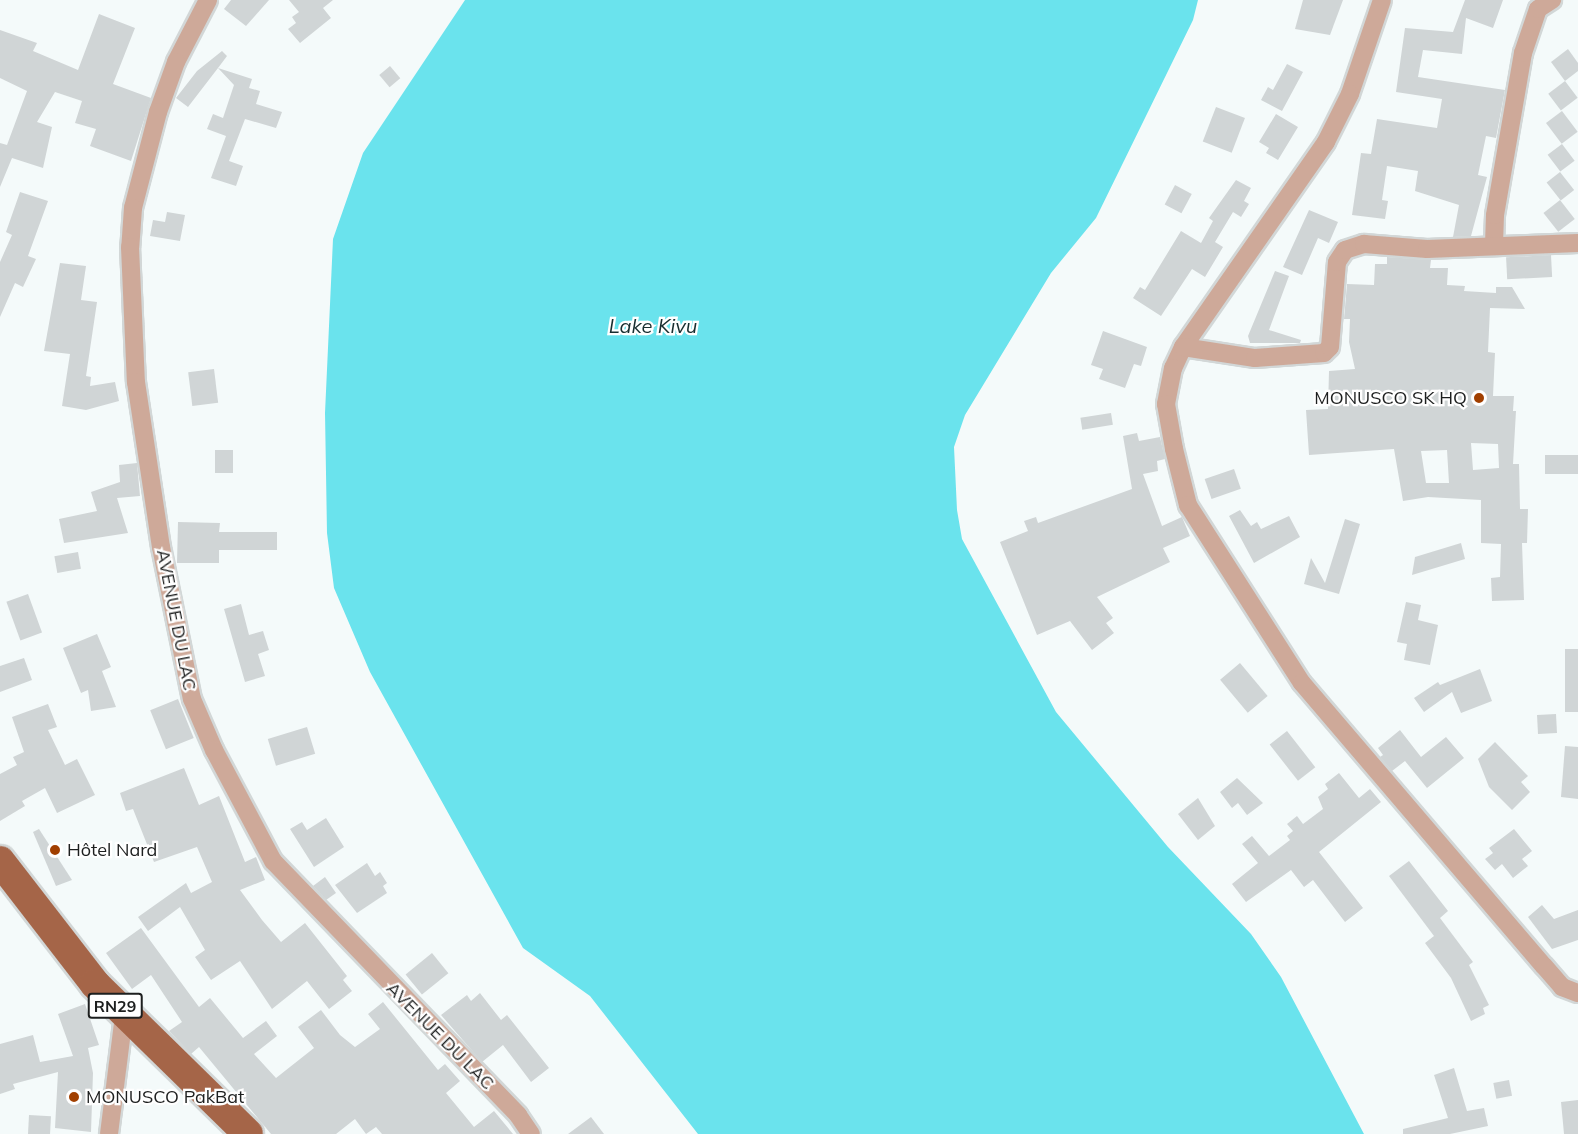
<!DOCTYPE html>
<html>
<head>
<meta charset="utf-8">
<style>
  body { margin:0 }
  #map { position:relative; width:1578px; height:1134px; overflow:hidden; background:#f4fafa; font-family:Mulish,sans-serif }
  div>[style] { position:absolute }
  .water>* { inset:0; background:#6ae3ed }
  .building>* { inset:0; background:#d0d5d6; transform-origin:0 0 }
  .roads { filter:drop-shadow(2px 0 #d2d7d7) drop-shadow(-2px 0 #d2d7d7) drop-shadow(0 2px #d2d7d7) drop-shadow(0 -2px #d2d7d7) }
  .minor>* { height:18px; margin:-9px; padding:0 9px; transform-origin:9px; border-radius:9px; background:#cea999 }
  .primary>* { height:30px; margin:-15px; padding:0 15px; transform-origin:15px; border-radius:15px; background:#a56548 }
  .dots>* { width:16px; height:16px; translate:-50% -50%; box-sizing:border-box; border:3px solid #fff; border-radius:50% }
  span { translate:-50% -50%; white-space:nowrap; text-align:center; line-height:1.15; -webkit-text-stroke:4.5px #fff; paint-order:stroke }
  .shield-label span { padding:2px 4px; background:#fff; border:2px solid; border-radius:4px; -webkit-text-stroke-width:0 }
  .shield-label { font-size:16px; color:#1d1f1f; font-weight:700 }
  .poi-label { font-size:18px; color:#1d1f1f }
  .right { translate:-100% -50%; text-align:right }
  .left { translate:0 -50%; text-align:left }
  .street-label { font-size:18px; color:#1d1f1f }
  .water-label { font-size:20px; color:#182e30; font-style:italic }
</style>
</head>
<body>
<div id="map">
  <div class="water">
    <i style="clip-path:polygon(465px 0,1198px 0,1193px 20px,1096px 218px,1051px 273px,965px 415px,954px 447px,957px 510px,962px 539px,1056px 712px,1168px 847px,1251px 934px,1281px 977px,1364px 1134px,698px 1134px,590px 996px,523px 948px,370px 672px,334px 588px,327px 533px,325px 413px,333px 239px,363px 153px)"></i>
  </div>
  <div class="building">
    <i style="clip-path:polygon(231px 0,269px 0,246px 26px,224px 9px)"></i>
    <i style="clip-path:polygon(289px 0,333px 0,323px 8px,331px 18px,300px 43px,288px 29px,296px 23px,292px 17px,299px 12px)"></i>
    <i style="clip-path:polygon(1303px 0,1343px 0,1330px 35px,1295px 29px)"></i>
    <i style="clip-path:polygon(1465px 0,1503px 0,1493px 28px,1466px 18px,1462px 54px,1423px 50px,1418px 77px,1505px 90px,1496px 138px,1486px 136px,1478px 175px,1487px 177px,1471px 236px,1453px 237px,1459px 205px,1415px 191px,1418px 171px,1387px 166px,1382px 200px,1388px 201px,1385px 219px,1352px 215px,1361px 153px,1371px 154px,1377px 119px,1437px 128px,1442px 99px,1396px 92px,1405px 28px,1453px 32px)"></i>
    <i style="clip-path:polygon(99px 14px,135px 28px,113px 84px,151px 98px,131px 161px,90px 146px,96px 129px,75px 123px,82px 101px,55px 92px,37px 122px,52px 127px,43px 168px,12px 158px,0 187px,0 143px,7px 145px,27px 91px,0 78px,0 30px,37px 43px,33px 51px,78px 70px)"></i>
    <i style="clip-path:polygon(1568px 49px,1578px 63px,1578px 71px,1565px 81px,1551px 62px)"></i>
    <i style="clip-path:polygon(222px 51px,227px 56px,218px 68px,252px 79px,249px 88px,260px 91px,256px 104px,282px 112px,276px 128px,245px 119px,229px 161px,243px 166px,236px 186px,211px 178px,226px 136px,207px 129px,213px 114px,223px 118px,234px 85px,218px 68px,188px 107px,176px 98px,197px 71px)"></i>
    <i style="clip-path:polygon(1287px 64px,1303px 72px,1282px 111px,1261px 100px,1268px 87px,1273px 90px)"></i>
    <i style="left:390px;top:66px;width:16px;height:14px;rotate:50deg"></i>
    <i style="left:1565px;top:81px;width:21px;height:21px;rotate:53deg"></i>
    <i style="left:1216px;top:107px;width:31px;height:37px;rotate:21deg"></i>
    <i style="left:1562px;top:111px;width:26px;height:20px;rotate:53deg"></i>
    <i style="clip-path:polygon(1276px 114px,1298px 127px,1278px 160px,1266px 153px,1269px 148px,1259px 142px)"></i>
    <i style="left:1562px;top:144px;width:21px;height:18px;rotate:53deg"></i>
    <i style="left:1560px;top:172px;width:23px;height:17px;rotate:52deg"></i>
    <i style="clip-path:polygon(1236px 180px,1251px 188px,1244px 201px,1249px 204px,1241px 217px,1233px 212px,1215px 242px,1223px 247px,1205px 277px,1192px 269px,1161px 316px,1133px 298px,1140px 287px,1145px 290px,1181px 231px,1201px 243px,1213px 221px,1209px 218px)"></i>
    <i style="left:1175px;top:185px;width:19px;height:22px;rotate:28deg"></i>
    <i style="clip-path:polygon(20px 192px,48px 201px,28px 256px,36px 259px,23px 287px,15px 283px,0 317px,0 262px,12px 235px,6px 232px)"></i>
    <i style="left:1560px;top:200px;width:24px;height:21px;rotate:52deg"></i>
    <i style="clip-path:polygon(1309px 210px,1338px 222px,1329px 243px,1318px 238px,1302px 275px,1283px 267px)"></i>
    <i style="clip-path:polygon(167px 212px,185px 215px,180px 241px,150px 236px,153px 220px,165px 222px)"></i>
    <i style="left:1551px;top:255px;width:22px;height:45px;rotate:87deg"></i>
    <i style="clip-path:polygon(evenodd,1387px 257px,1431px 260px,1430px 268px,1448px 268px,1447px 285px,1465px 286px,1464px 291px,1496px 293px,1496px 287px,1512px 287px,1525px 309px,1490px 308px,1488px 352px,1495px 353px,1493px 396px,1514px 396px,1513px 411px,1516px 411px,1513px 464px,1519px 464px,1520px 509px,1528px 509px,1527px 543px,1522px 543px,1524px 600px,1492px 601px,1491px 578px,1500px 577px,1501px 544px,1481px 543px,1481px 500px,1428px 497px,1403px 501px,1394px 449px,1309px 455px,1306px 410px,1328px 409px,1329px 371px,1355px 369px,1349px 342px,1350px 319px,1344px 319px,1347px 284px,1374px 285px,1375px 264px,1387px 264px,1387px 257px,1471px 443px,1498px 444px,1499px 468px,1473px 470px,1471px 443px,1387px 257px,1447px 450px,1449px 483px,1426px 483px,1421px 451px,1447px 450px)"></i>
    <i style="clip-path:polygon(60px 263px,86px 266px,81px 300px,97px 302px,86px 376px,91px 377px,90px 386px,115px 382px,119px 401px,86px 410px,62px 406px,70px 354px,44px 351px)"></i>
    <i style="clip-path:polygon(1275px 271px,1289px 276px,1269px 330px,1301px 340px,1300px 343px,1250px 343px,1248px 336px)"></i>
    <i style="clip-path:polygon(1103px 331px,1147px 347px,1141px 366px,1134px 364px,1125px 388px,1099px 379px,1103px 369px,1091px 365px)"></i>
    <i style="left:214px;top:369px;width:34px;height:26px;rotate:83deg"></i>
    <i style="left:1111px;top:413px;width:12px;height:31px;rotate:81deg"></i>
    <i style="clip-path:polygon(1137px 433px,1139px 441px,1160px 437px,1165px 459px,1157px 461px,1158px 471px,1143px 474px,1162px 526px,1182px 517px,1190px 536px,1163px 548px,1170px 562px,1097px 597px,1113px 618px,1106px 623px,1114px 633px,1092px 650px,1070px 621px,1037px 635px,1000px 542px,1028px 531px,1024px 521px,1036px 517px,1038px 523px,1132px 489px,1123px 436px)"></i>
    <i style="left:215px;top:450px;width:18px;height:23px"></i>
    <i style="left:1545px;top:455px;width:33px;height:19px"></i>
    <i style="clip-path:polygon(137px 463px,140px 496px,117px 498px,128px 533px,64px 543px,59px 519px,97px 511px,91px 492px,120px 482px,119px 465px)"></i>
    <i style="left:1234px;top:469px;width:21px;height:31px;rotate:71deg"></i>
    <i style="clip-path:polygon(1240px 510px,1251px 526px,1257px 522px,1261px 529px,1289px 516px,1300px 537px,1254px 563px,1229px 516px)"></i>
    <i style="clip-path:polygon(1345px 519px,1360px 524px,1339px 594px,1304px 584px,1311px 558px,1325px 583px)"></i>
    <i style="clip-path:polygon(178px 522px,220px 523px,219px 532px,277px 532px,277px 550px,219px 550px,219px 563px,177px 563px)"></i>
    <i style="clip-path:polygon(1461px 543px,1465px 559px,1412px 575px,1415px 557px)"></i>
    <i style="left:78px;top:552px;width:17px;height:24px;rotate:80deg"></i>
    <i style="left:28px;top:594px;width:41px;height:23px;rotate:70deg"></i>
    <i style="clip-path:polygon(1406px 602px,1421px 605px,1418px 620px,1438px 625px,1430px 665px,1404px 660px,1407px 644px,1397px 642px)"></i>
    <i style="clip-path:polygon(241px 604px,249px 635px,263px 631px,269px 650px,258px 654px,265px 676px,245px 682px,224px 609px)"></i>
    <i style="clip-path:polygon(97px 634px,111px 667px,102px 671px,116px 707px,91px 711px,88px 690px,81px 693px,63px 648px)"></i>
    <i style="left:1565px;top:649px;width:13px;height:63px"></i>
    <i style="clip-path:polygon(24px 658px,32px 680px,0 692px,0 666px)"></i>
    <i style="left:1240px;top:663px;width:43px;height:26px;rotate:50deg"></i>
    <i style="clip-path:polygon(1480px 669px,1492px 701px,1461px 713px,1452px 692px,1424px 712px,1414px 698px,1438px 682px,1440px 685px)"></i>
    <i style="left:178px;top:699px;width:42px;height:30px;rotate:68deg"></i>
    <i style="clip-path:polygon(48px 704px,57px 727px,48px 730px,65px 765px,77px 759px,95px 795px,57px 813px,45px 788px,22px 801px,25px 806px,0 821px,0 774px,17px 765px,13px 757px,24px 752px,12px 717px)"></i>
    <i style="left:1556px;top:714px;width:19px;height:19px;rotate:87deg"></i>
    <i style="left:307px;top:727px;width:28px;height:41px;rotate:73deg"></i>
    <i style="clip-path:polygon(1400px 730px,1421px 757px,1446px 737px,1464px 758px,1427px 788px,1405px 761px,1392px 771px,1380px 757px,1383px 755px,1378px 748px)"></i>
    <i style="left:1287px;top:731px;width:46px;height:22px;rotate:52deg"></i>
    <i style="clip-path:polygon(1495px 742px,1528px 776px,1521px 782px,1530px 792px,1512px 810px,1489px 787px,1478px 759px)"></i>
    <i style="clip-path:polygon(1565px 746px,1578px 747px,1578px 799px,1561px 797px)"></i>
    <i style="clip-path:polygon(184px 768px,199px 805px,219px 796px,245px 862px,256px 857px,265px 880px,240px 890px,262px 920px,281px 942px,305px 923px,347px 976px,343px 980px,352px 991px,329px 1009px,307px 981px,272px 1009px,240px 961px,211px 980px,195px 957px,205px 950px,180px 907px,148px 931px,138px 917px,186px 883px,191px 893px,212px 882px,197px 847px,154px 862px,133px 809px,126px 811px,120px 793px)"></i>
    <i style="clip-path:polygon(1339px 773px,1359px 798px,1370px 789px,1381px 802px,1319px 852px,1363px 908px,1345px 922px,1313px 880px,1304px 887px,1291px 870px,1246px 902px,1232px 884px,1258px 863px,1242px 844px,1252px 836px,1269px 856px,1290px 840px,1287px 836px,1293px 831px,1287px 824px,1297px 816px,1303px 824px,1323px 809px,1318px 797px,1328px 789px,1325px 784px)"></i>
    <i style="clip-path:polygon(1237px 778px,1263px 803px,1247px 815px,1238px 803px,1232px 808px,1220px 792px)"></i>
    <i style="clip-path:polygon(1198px 798px,1215px 826px,1198px 840px,1178px 814px)"></i>
    <i style="clip-path:polygon(326px 818px,344px 847px,314px 867px,290px 829px,302px 822px,307px 830px)"></i>
    <i style="clip-path:polygon(39px 829px,72px 880px,56px 886px,33px 832px)"></i>
    <i style="clip-path:polygon(1514px 829px,1532px 851px,1522px 859px,1528px 866px,1513px 878px,1502px 864px,1495px 870px,1485px 859px,1493px 853px,1489px 848px)"></i>
    <i style="clip-path:polygon(1409px 861px,1448px 911px,1440px 918px,1473px 962px,1469px 965px,1489px 1005px,1483px 1008px,1485px 1014px,1471px 1021px,1451px 978px,1425px 943px,1434px 936px,1389px 876px)"></i>
    <i style="clip-path:polygon(367px 863px,375px 876px,380px 872px,387px 883px,383px 886px,387px 893px,357px 913px,335px 885px)"></i>
    <i style="clip-path:polygon(325px 877px,336px 893px,326px 900px,313px 886px)"></i>
    <i style="clip-path:polygon(1542px 905px,1554px 919px,1578px 910px,1578px 940px,1552px 949px,1528px 917px)"></i>
    <i style="clip-path:polygon(141px 928px,199px 1007px,210px 998px,243px 1038px,266px 1021px,277px 1036px,254px 1054px,276px 1078px,314px 1048px,298px 1027px,321px 1010px,340px 1035px,355px 1047px,380px 1029px,368px 1014px,383px 1002px,438px 1070px,445px 1064px,460px 1081px,446px 1093px,474px 1127px,494px 1111px,513px 1134px,382px 1134px,376px 1127px,366px 1134px,355px 1119px,336px 1134px,271px 1134px,199px 1047px,191px 1054px,169px 1031px,182px 1022px,151px 975px,132px 989px,106px 953px)"></i>
    <i style="left:432px;top:953px;width:26px;height:34px;rotate:51deg"></i>
    <i style="clip-path:polygon(480px 993px,501px 1020px,507px 1015px,549px 1068px,531px 1082px,503px 1045px,482px 1062px,441px 1015px,467px 995px,471px 1001px)"></i>
    <i style="clip-path:polygon(85px 1004px,99px 1045px,88px 1048px,93px 1073px,91px 1132px,55px 1128px,58px 1072px,13px 1084px,15px 1089px,0 1094px,0 1044px,33px 1035px,40px 1062px,73px 1056px,58px 1014px)"></i>
    <i style="clip-path:polygon(1454px 1068px,1467px 1111px,1484px 1108px,1488px 1126px,1450px 1134px,1403px 1134px,1403px 1129px,1448px 1118px,1434px 1075px)"></i>
    <i style="left:1509px;top:1080px;width:16px;height:16px;rotate:79deg"></i>
    <i style="clip-path:polygon(1578px 1100px,1578px 1134px,1564px 1134px,1561px 1102px)"></i>
    <i style="left:29px;top:1115px;width:22px;height:19px;rotate:3deg"></i>
    <i style="clip-path:polygon(591px 1117px,604px 1134px,568px 1134px)"></i>
  </div>
  <div class="roads">
    <div class="minor">
      <i style="left:208px;top:0;width:70px;rotate:117.3deg"></i>
      <i style="left:176px;top:62px;width:53px;rotate:109.8deg"></i>
      <i style="left:158px;top:112px;width:99px;rotate:104.6deg"></i>
      <i style="left:133px;top:208px;width:39px;rotate:94deg"></i>
      <i style="left:130px;top:247px;width:135px;rotate:87.5deg"></i>
      <i style="left:136px;top:382px;width:167px;rotate:81.4deg"></i>
      <i style="left:161px;top:547px;width:155px;rotate:78.5deg"></i>
      <i style="left:192px;top:699px;width:56px;rotate:66.7deg"></i>
      <i style="left:214px;top:750px;width:126px;rotate:62deg"></i>
      <i style="left:273px;top:861px;width:353px;rotate:46deg"></i>
      <i style="left:518px;top:1115px;width:23px;rotate:56deg"></i>
      <i style="left:1382px;top:0;width:99px;rotate:108.8deg"></i>
      <i style="left:1350px;top:94px;width:54px;rotate:116.6deg"></i>
      <i style="left:1326px;top:142px;width:250px;rotate:124.9deg"></i>
      <i style="left:1183px;top:347px;width:23px;rotate:115deg"></i>
      <i style="left:1173px;top:368px;width:37px;rotate:101deg"></i>
      <i style="left:1166px;top:404px;width:46px;rotate:79.9deg"></i>
      <i style="left:1174px;top:449px;width:58px;rotate:76deg"></i>
      <i style="left:1188px;top:505px;width:211px;rotate:57.4deg"></i>
      <i style="left:1302px;top:683px;width:372px;rotate:49.5deg"></i>
      <i style="left:1544px;top:966px;width:28px;rotate:49deg"></i>
      <i style="left:1562px;top:987px;width:17px;rotate:21deg"></i>
      <i style="left:1494px;top:244px;width:29px;rotate:-88deg"></i>
      <i style="left:1495px;top:215px;width:164px;rotate:-80.2deg"></i>
      <i style="left:1523px;top:53px;width:46px;rotate:-71.2deg"></i>
      <i style="left:1538px;top:9px;width:17px;rotate:-33deg"></i>
      <i style="left:1183px;top:347px;width:73px;rotate:8.7deg"></i>
      <i style="left:1255px;top:358px;width:69px;rotate:-4.1deg"></i>
      <i style="left:1324px;top:353px;width:8px;rotate:-45deg"></i>
      <i style="left:1330px;top:347px;width:85px;rotate:-85.3deg"></i>
      <i style="left:1337px;top:262px;width:14px;rotate:-56deg"></i>
      <i style="left:1345px;top:250px;width:20px;rotate:-18deg"></i>
      <i style="left:1364px;top:244px;width:63px;rotate:4.5deg"></i>
      <i style="left:1427px;top:249px;width:151px;rotate:-2.3deg"></i>
      <i style="left:109px;top:1134px;width:120px;rotate:-82.8deg"></i>
    </div>
    <div class="primary">
      <i style="left:0;top:861px;width:155px;rotate:52.3deg"></i>
      <i style="left:95px;top:984px;width:214px;rotate:44.4deg"></i>
    </div>
  </div>
  <div class="dots">
    <i style="left:1479px;top:398px;background:#a13f00"></i>
    <i style="left:55px;top:850px;background:#a13f00"></i>
    <i style="left:74px;top:1097px;background:#a13f00"></i>
  </div>
  <div class="shield-label">
    <span style="left:115px;top:1006px">RN29</span>
  </div>
  <div class="poi-label">
    <span class="right" style="left:1467px;top:398px">MONUSCO SK HQ</span>
    <span class="left" style="left:67px;top:850px">Hôtel Nard</span>
    <span class="left" style="left:86px;top:1097px">MONUSCO PakBat</span>
  </div>
  <div class="street-label">
    <span style="left:176px;top:620px;rotate:79deg">AVENUE DU LAC</span>
    <span style="left:440px;top:1036px;rotate:45deg">AVENUE DU LAC</span>
  </div>
  <div class="water-label">
    <span style="left:653px;top:325px">Lake Kivu</span>
  </div>
</div>
</body>
</html>
